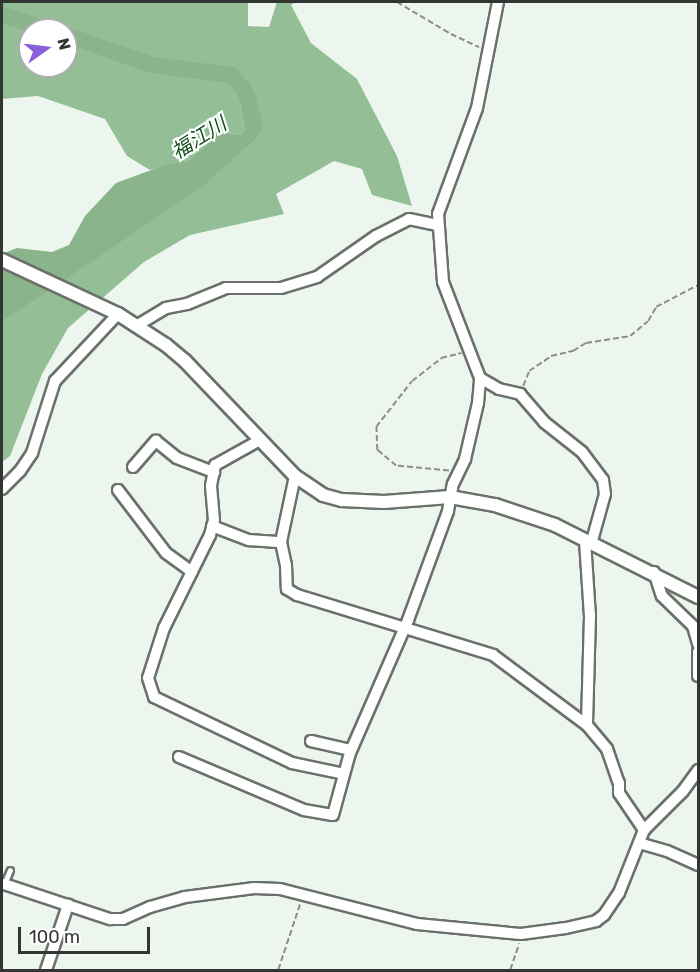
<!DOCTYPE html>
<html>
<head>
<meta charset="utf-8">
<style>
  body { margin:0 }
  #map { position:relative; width:700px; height:972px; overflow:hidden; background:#edf6ee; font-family:Rubik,"Noto Sans JP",sans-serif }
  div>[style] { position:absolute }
  .forest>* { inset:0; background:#94be96 }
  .water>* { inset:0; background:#8ab48c }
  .river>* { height:16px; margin:-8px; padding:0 8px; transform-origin:8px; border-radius:8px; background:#8ab48c }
  .path>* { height:1.5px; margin-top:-0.75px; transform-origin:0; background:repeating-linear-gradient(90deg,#898f89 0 6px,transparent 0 9px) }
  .roads { filter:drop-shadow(2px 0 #6a716a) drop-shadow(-2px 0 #6a716a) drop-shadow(0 2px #6a716a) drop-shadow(0 -2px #6a716a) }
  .service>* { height:5px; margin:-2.5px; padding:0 2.5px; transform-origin:2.5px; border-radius:2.5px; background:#fff }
  .minor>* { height:10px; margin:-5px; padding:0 5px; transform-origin:5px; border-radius:5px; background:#fff }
  .tertiary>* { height:12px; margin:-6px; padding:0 6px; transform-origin:6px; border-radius:6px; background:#fff }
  span { translate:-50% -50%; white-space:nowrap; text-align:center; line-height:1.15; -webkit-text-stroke:4.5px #fff; paint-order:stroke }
  .water-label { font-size:20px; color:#12501d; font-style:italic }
  .frame { position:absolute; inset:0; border:3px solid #323532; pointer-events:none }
  .north { position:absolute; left:18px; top:18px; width:60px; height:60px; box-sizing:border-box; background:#fff; border:2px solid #adaead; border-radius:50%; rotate:76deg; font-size:16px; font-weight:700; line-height:24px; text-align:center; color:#323532 }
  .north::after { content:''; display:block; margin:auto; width:21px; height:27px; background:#8960da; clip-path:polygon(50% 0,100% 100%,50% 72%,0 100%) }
  .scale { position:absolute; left:18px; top:927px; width:132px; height:27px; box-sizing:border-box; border:3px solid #323532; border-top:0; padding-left:8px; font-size:18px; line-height:21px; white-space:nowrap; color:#323532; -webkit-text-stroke:4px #fff; paint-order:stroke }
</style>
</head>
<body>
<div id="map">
  <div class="forest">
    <i style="clip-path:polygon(evenodd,2px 2px,248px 2px,248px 26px,269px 27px,277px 2px,296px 2px,291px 5px,311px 43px,357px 79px,397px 156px,412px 206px,372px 195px,362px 169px,334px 161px,276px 194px,284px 214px,190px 235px,144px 262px,68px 328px,42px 374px,10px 456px,2px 462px,2px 322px,135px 230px,257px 137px,240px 103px,245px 130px,240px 135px,215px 131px,212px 140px,188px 161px,150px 170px,127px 156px,105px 119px,38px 96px,2px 99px,2px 2px,30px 30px,66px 30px,66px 66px,30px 66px,30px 30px)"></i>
  </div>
  <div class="water">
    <i style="clip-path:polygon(241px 80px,248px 81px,255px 94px,263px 126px,257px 137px,202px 187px,2px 322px,2px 254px,17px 248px,52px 252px,69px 245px,85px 216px,116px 183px,165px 165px,188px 161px,212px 140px,215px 131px,240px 135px,245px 130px,240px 103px)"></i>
  </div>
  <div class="river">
    <i style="left:2px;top:15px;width:51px;rotate:17deg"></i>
    <i style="left:66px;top:35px;width:91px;rotate:19.2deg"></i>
    <i style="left:152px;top:65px;width:80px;rotate:7.2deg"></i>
    <i style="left:231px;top:75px;width:21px;rotate:49deg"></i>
    <i style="left:245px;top:91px;width:14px;rotate:73deg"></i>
  </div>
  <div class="path">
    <i style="left:397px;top:2px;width:63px;rotate:30.7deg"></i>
    <i style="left:451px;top:34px;width:31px;rotate:25deg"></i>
    <i style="left:523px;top:386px;width:16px;rotate:-68deg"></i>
    <i style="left:529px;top:371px;width:27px;rotate:-34deg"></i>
    <i style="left:551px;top:356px;width:23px;rotate:-13deg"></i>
    <i style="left:573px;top:351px;width:15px;rotate:-32deg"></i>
    <i style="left:586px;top:343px;width:45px;rotate:-9deg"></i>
    <i style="left:630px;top:336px;width:23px;rotate:-40deg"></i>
    <i style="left:648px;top:321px;width:16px;rotate:-60deg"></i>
    <i style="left:656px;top:307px;width:47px;rotate:-27.6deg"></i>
    <i style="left:449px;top:471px;width:53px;rotate:-174.6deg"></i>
    <i style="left:396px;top:466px;width:25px;rotate:-140deg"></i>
    <i style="left:377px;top:450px;width:23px;rotate:-92deg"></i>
    <i style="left:376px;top:427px;width:58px;rotate:-52deg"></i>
    <i style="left:412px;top:381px;width:37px;rotate:-38deg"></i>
    <i style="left:441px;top:358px;width:21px;rotate:-14deg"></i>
    <i style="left:278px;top:970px;width:70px;rotate:-71.6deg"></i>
    <i style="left:510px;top:970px;width:28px;rotate:-71deg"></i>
  </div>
  <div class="roads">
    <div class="service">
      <i style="left:4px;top:884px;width:15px;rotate:-67deg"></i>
    </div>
    <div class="minor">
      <i style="left:136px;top:326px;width:35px;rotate:-31deg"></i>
      <i style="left:166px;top:308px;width:21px;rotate:-11deg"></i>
      <i style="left:187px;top:304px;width:42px;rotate:-22.3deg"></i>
      <i style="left:226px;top:288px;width:55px"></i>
      <i style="left:281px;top:288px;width:38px;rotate:-17deg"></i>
      <i style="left:317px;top:277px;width:72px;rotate:-34.8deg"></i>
      <i style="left:376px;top:236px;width:37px;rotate:-27deg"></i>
      <i style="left:409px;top:219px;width:30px;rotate:12deg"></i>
      <i style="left:480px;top:378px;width:22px;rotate:30deg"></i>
      <i style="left:499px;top:389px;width:22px;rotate:13deg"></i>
      <i style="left:520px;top:394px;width:37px;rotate:49deg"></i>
      <i style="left:544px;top:422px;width:48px;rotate:38.3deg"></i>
      <i style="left:582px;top:452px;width:35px;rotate:53deg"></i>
      <i style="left:603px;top:480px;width:14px;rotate:82deg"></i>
      <i style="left:605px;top:494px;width:52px;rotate:105.6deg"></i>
      <i style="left:260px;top:440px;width:51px;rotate:150.9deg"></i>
      <i style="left:215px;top:465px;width:21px;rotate:101deg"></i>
      <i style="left:211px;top:486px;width:34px;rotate:85deg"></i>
      <i style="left:214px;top:520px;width:16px;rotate:105deg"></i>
      <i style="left:210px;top:535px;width:104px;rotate:116.3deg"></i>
      <i style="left:164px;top:628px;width:52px;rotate:107.7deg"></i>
      <i style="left:148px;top:678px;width:20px;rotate:72deg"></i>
      <i style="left:154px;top:697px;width:153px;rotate:25.6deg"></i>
      <i style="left:292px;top:763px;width:53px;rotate:11.9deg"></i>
      <i style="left:133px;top:467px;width:35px;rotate:-49deg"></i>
      <i style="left:156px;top:441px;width:27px;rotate:39deg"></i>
      <i style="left:177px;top:458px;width:40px;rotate:21deg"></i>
      <i style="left:295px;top:476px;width:67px;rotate:102deg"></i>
      <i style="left:281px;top:542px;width:24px;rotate:78deg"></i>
      <i style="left:286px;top:565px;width:24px;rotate:88deg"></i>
      <i style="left:287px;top:589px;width:12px;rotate:31deg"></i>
      <i style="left:297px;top:595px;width:205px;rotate:17deg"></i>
      <i style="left:493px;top:655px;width:117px;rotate:36.7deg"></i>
      <i style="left:587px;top:725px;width:31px;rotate:50deg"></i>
      <i style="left:607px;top:749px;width:36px;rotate:71deg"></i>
      <i style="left:619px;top:783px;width:10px;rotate:90deg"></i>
      <i style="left:619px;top:793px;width:45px;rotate:56deg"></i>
      <i style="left:2px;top:489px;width:25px;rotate:-45deg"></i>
      <i style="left:20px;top:471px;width:22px;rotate:-56deg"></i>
      <i style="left:32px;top:453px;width:76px;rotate:-72.3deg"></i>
      <i style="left:55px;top:381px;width:92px;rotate:-46.8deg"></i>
      <i style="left:118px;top:490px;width:79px;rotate:52.7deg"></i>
      <i style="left:166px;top:553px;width:32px;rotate:36deg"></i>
      <i style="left:212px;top:526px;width:40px;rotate:21deg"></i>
      <i style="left:249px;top:540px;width:32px;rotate:4deg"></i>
      <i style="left:585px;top:541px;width:75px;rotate:86.2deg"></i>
      <i style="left:590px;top:616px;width:109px;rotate:91.6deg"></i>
      <i style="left:654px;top:572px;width:25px;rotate:72deg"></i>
      <i style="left:662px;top:596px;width:43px;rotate:44.1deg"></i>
      <i style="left:693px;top:626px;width:19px;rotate:74deg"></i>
      <i style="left:698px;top:652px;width:24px;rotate:90deg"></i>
      <i style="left:311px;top:741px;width:41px;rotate:12.7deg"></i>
      <i style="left:179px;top:757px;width:136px;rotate:23deg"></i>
      <i style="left:304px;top:810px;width:29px;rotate:10deg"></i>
      <i style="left:333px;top:815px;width:64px;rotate:-74.7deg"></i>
      <i style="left:350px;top:753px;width:145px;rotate:-66.4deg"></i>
      <i style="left:408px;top:620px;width:116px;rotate:-69.8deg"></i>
      <i style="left:448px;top:511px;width:27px;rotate:-80deg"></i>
      <i style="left:453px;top:484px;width:28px;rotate:-64deg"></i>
      <i style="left:465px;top:459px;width:57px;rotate:-76.9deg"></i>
      <i style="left:478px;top:403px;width:25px;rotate:-85deg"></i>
      <i style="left:480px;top:378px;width:103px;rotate:-111.1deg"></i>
      <i style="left:443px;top:282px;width:68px;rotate:-94.2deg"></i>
      <i style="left:438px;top:214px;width:113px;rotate:-69.8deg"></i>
      <i style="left:477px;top:108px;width:108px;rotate:-78.8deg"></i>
      <i style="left:639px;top:843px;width:29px;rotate:16deg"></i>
      <i style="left:667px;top:851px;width:34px;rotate:24deg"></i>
      <i style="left:4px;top:884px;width:112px;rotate:18.3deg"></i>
      <i style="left:110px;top:919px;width:13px"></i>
      <i style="left:123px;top:919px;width:30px;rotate:-24deg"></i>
      <i style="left:150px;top:907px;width:36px;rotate:-16deg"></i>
      <i style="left:185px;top:897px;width:70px;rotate:-7.4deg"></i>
      <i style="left:254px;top:888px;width:26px;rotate:2deg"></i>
      <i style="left:280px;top:889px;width:141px;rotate:14.3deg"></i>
      <i style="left:417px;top:924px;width:104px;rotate:5.5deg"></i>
      <i style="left:521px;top:934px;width:45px;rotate:-7.6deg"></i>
      <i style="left:566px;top:928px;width:31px;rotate:-13deg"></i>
      <i style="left:596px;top:921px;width:10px;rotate:-37deg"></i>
      <i style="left:604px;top:915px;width:27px;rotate:-56deg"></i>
      <i style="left:619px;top:893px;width:68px;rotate:-68.4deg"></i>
      <i style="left:644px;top:830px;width:55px;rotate:-45deg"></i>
      <i style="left:683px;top:791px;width:26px;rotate:-54deg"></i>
      <i style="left:46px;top:970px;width:69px;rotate:-71.3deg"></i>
    </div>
    <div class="tertiary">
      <i style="left:2px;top:260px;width:128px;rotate:25deg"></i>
      <i style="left:118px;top:314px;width:57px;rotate:32.9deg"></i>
      <i style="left:166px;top:345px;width:25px;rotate:40deg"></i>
      <i style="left:185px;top:361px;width:159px;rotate:46.3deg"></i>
      <i style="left:295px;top:476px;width:34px;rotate:34deg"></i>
      <i style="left:323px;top:495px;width:20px;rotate:15deg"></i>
      <i style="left:342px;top:500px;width:42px;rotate:2.7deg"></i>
      <i style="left:384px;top:502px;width:66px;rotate:-4.3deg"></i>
      <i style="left:450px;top:497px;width:46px;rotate:10.1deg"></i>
      <i style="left:495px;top:505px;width:63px;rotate:18.4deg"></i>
      <i style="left:555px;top:525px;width:160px;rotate:26.7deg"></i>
    </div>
  </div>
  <div class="water-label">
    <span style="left:199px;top:138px;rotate:-32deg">福江川</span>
  </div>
  <div class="frame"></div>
  <div class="north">N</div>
  <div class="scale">100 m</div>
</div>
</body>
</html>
